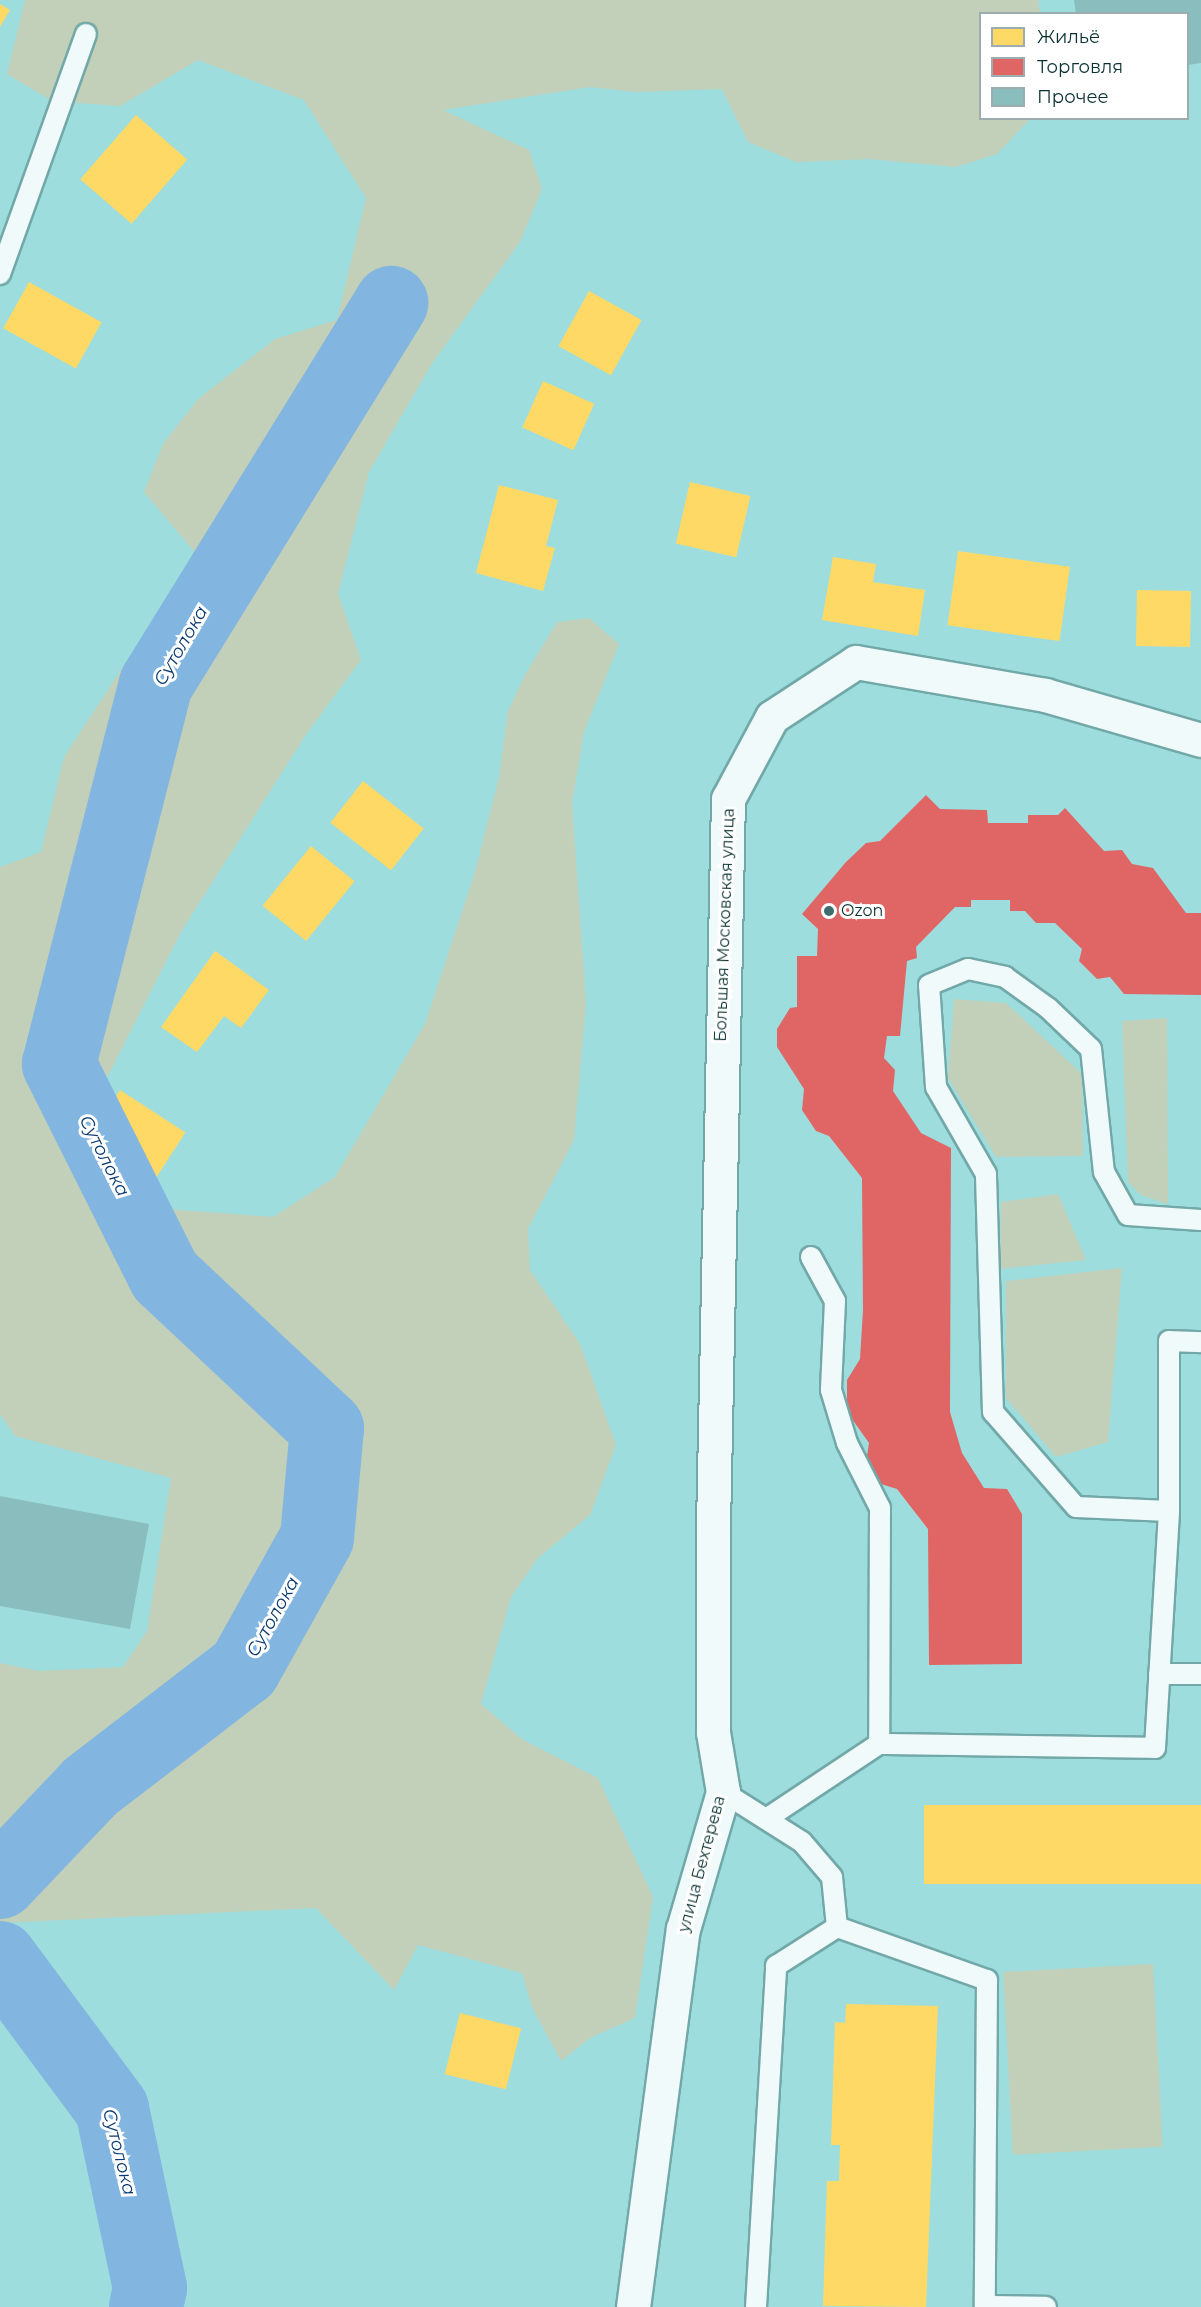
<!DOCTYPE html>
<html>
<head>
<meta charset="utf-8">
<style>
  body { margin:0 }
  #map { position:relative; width:1201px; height:2307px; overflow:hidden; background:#9edddd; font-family:Montserrat,sans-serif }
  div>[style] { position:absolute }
  .green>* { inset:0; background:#c2cfb9; transform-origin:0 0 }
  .homes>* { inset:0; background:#ffd966; transform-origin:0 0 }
  .shops>* { inset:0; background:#e06666 }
  .river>* { height:74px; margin:-37px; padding:0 37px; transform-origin:37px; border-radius:37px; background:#82b6e0 }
  .building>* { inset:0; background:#8abdbd }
  .roads { filter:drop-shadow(2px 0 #72a8a8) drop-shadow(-2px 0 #72a8a8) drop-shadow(0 2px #72a8a8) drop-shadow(0 -2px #72a8a8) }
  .service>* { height:20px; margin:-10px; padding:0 10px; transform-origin:10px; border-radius:10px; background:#f0fafa }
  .minor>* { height:33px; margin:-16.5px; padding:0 16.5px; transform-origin:16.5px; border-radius:16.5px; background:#f0fafa }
  .dots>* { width:16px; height:16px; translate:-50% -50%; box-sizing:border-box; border:3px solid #fff; border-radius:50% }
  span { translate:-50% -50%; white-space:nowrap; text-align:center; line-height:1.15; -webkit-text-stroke:6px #fff; paint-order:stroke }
  .poi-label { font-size:16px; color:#0a3131 }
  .left { translate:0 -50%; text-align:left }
  .street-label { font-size:16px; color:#0a3131 }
  .water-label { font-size:18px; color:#08396f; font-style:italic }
  .legend { position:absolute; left:979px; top:12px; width:210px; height:108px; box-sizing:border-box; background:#fff; border:2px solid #9dadad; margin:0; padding:8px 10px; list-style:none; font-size:18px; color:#0a3131 }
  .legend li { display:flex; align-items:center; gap:12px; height:30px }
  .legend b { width:30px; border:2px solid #9dadad }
</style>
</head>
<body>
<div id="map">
  <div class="green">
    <i style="clip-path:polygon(25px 0,1038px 0,1040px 13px,980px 14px,980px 118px,1030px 119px,997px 154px,956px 167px,870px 159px,796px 162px,748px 142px,722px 89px,636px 92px,590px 87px,443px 110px,529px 150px,542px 189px,520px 242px,431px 365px,369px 472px,338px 594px,361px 660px,307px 733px,182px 930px,77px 1137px,154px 1208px,273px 1217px,335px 1177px,425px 1024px,475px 872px,499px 777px,508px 711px,526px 673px,557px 622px,589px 618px,619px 644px,584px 732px,572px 803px,586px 1002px,574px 1140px,528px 1229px,530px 1270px,580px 1344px,616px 1445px,590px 1515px,538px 1558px,511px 1597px,481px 1704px,523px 1740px,598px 1778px,653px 1897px,635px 2018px,590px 2038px,561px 2061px,532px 2007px,522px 1973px,418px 1945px,394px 1990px,316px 1908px,0 1923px,0 1663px,39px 1671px,123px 1667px,147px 1631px,171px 1478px,15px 1436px,0 1414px,0 867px,41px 852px,64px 757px,160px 610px,203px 562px,144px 492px,163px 444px,198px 399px,275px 339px,337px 320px,366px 198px,304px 100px,198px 60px,120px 106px,52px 101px,7px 74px)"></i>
    <i style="clip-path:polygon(954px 999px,1006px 1003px,1082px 1074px,1083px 1156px,996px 1157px,948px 1078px)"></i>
    <i style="clip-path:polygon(1167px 1018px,1168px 1204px,1141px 1195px,1128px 1182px,1122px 1021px)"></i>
    <i style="clip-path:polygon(1058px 1194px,1086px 1260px,1000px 1269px,1001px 1202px)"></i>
    <i style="clip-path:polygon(1122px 1268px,1108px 1442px,1056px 1457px,1006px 1398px,1006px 1281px)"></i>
    <i style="left:1153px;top:1964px;width:183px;height:150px;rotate:87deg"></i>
  </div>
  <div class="homes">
    <i style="clip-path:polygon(0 4px,10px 10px,0 27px)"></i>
    <i style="left:136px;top:115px;width:68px;height:85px;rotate:41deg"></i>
    <i style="left:29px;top:282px;width:83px;height:53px;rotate:29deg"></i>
    <i style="left:589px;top:291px;width:60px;height:63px;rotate:29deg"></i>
    <i style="left:543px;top:381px;width:56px;height:51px;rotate:24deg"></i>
    <i style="left:690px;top:482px;width:62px;height:63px;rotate:13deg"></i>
    <i style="clip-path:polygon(499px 485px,558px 500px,546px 546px,555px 548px,543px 591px,476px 573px)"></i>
    <i style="left:958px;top:551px;width:113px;height:75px;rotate:8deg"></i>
    <i style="clip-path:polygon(833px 557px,876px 564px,873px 582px,925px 590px,918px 636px,822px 620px)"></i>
    <i style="left:1137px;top:590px;width:54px;height:56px;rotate:1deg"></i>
    <i style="left:363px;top:781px;width:77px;height:53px;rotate:38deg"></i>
    <i style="left:311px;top:846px;width:56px;height:77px;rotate:39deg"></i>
    <i style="clip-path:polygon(215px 951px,269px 990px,241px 1028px,224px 1016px,197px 1052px,161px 1027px)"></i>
    <i style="left:120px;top:1090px;width:78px;height:53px;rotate:33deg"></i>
    <i style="left:1201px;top:1805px;width:79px;height:277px;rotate:90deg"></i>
    <i style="clip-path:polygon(846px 2004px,938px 2006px,926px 2307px,823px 2306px,827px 2181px,839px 2181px,840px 2145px,831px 2145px,835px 2022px,845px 2023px)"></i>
    <i style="left:460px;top:2013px;width:63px;height:63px;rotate:14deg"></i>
  </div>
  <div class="shops">
    <i style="clip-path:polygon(926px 795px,940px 809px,987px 810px,988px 823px,1028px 823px,1028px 815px,1058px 815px,1065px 808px,1104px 851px,1122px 850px,1132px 864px,1153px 868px,1186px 913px,1201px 913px,1201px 995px,1124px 994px,1110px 977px,1097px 979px,1079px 961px,1082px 949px,1055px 923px,1036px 923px,1025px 911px,1010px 911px,1010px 900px,971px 900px,971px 907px,955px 907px,916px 947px,917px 958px,907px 961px,900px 1036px,887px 1036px,884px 1058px,895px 1070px,893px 1091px,921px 1133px,951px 1148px,950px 1412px,962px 1453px,984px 1488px,1007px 1489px,1022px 1514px,1022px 1664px,929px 1665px,928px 1529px,897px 1489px,881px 1484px,866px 1462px,869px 1443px,847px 1412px,847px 1380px,860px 1359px,863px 1310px,862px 1178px,829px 1136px,816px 1131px,802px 1110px,804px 1089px,777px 1047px,777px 1029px,790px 1008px,797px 1007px,797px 956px,817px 956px,818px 929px,802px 914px,846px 862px,866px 843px,880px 841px)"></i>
  </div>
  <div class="river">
    <i style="left:0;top:1882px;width:131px;rotate:-46.5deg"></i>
    <i style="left:90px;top:1787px;width:194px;rotate:-37.5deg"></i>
    <i style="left:244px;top:1669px;width:150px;rotate:-60.9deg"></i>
    <i style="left:317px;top:1538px;width:110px;rotate:-84.8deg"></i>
    <i style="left:327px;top:1428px;width:222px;rotate:-136.8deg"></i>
    <i style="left:165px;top:1276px;width:237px;rotate:-116.6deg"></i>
    <i style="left:59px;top:1064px;width:392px;rotate:-75.7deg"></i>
    <i style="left:156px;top:684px;width:448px;rotate:-58.3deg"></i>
    <i style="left:0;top:1958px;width:188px;rotate:53.4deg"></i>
    <i style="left:112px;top:2109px;width:183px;rotate:78deg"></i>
    <i style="left:150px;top:2288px;width:19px;rotate:102deg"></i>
  </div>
  <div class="building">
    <i style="clip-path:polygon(1074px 0,1201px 0,1201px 63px,1188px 65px,1188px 14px,1076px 14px)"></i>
    <i style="clip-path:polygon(0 1496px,149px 1524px,130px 1629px,0 1606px)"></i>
  </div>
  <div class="roads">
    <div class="service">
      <i style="left:0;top:274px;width:255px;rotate:-70.3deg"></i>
      <i style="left:811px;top:1257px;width:50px;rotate:61.4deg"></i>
      <i style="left:835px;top:1301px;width:89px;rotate:92.6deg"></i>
      <i style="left:831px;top:1390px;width:55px;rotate:73.2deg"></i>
      <i style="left:847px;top:1443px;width:73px;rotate:63.1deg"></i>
      <i style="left:880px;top:1508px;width:236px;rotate:90.2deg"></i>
      <i style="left:879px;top:1744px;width:276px;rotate:0.8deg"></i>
      <i style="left:1155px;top:1748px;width:237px;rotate:-86.6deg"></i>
      <i style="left:1169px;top:1511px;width:170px;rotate:-90deg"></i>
      <i style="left:1169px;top:1341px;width:32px;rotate:2deg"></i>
      <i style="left:1169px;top:1511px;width:93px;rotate:-177.5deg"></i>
      <i style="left:1076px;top:1507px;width:126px;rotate:-131.1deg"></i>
      <i style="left:993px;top:1412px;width:238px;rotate:-91.7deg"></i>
      <i style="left:986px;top:1174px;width:100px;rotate:-119.9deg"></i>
      <i style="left:936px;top:1087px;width:102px;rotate:-93.9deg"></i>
      <i style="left:929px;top:985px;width:42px;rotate:-22.3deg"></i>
      <i style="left:968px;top:969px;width:38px;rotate:12deg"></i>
      <i style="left:1005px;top:977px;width:53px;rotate:35.8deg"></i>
      <i style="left:1048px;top:1008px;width:59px;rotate:43.6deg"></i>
      <i style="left:1091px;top:1049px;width:124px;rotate:84deg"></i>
      <i style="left:1104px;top:1172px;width:49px;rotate:60.8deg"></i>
      <i style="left:1128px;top:1215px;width:73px;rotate:3.9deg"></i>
      <i style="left:1159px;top:1674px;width:42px"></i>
      <i style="left:723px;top:1792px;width:93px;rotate:32.3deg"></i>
      <i style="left:802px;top:1842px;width:46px;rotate:49.4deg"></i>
      <i style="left:832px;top:1877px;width:50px;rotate:84.3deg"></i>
      <i style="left:766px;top:1819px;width:136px;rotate:-33.6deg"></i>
      <i style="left:837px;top:1927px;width:159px;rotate:19.5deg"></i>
      <i style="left:987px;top:1980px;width:326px;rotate:90.4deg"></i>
      <i style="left:985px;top:2306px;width:61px;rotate:0.9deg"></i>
      <i style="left:756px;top:2307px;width:342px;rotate:-86.6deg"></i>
      <i style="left:776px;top:1966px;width:72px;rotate:-32.6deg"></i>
    </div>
    <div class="minor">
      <i style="left:633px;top:2307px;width:381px;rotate:-82.5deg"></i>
      <i style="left:683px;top:1929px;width:143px;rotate:-73.7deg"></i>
      <i style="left:723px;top:1792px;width:61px;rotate:-99.5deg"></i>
      <i style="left:713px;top:1732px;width:206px;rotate:-90deg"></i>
      <i style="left:713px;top:1526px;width:727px;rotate:-88.82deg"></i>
      <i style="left:728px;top:799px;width:93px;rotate:-61.8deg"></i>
      <i style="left:772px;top:717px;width:100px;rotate:-33.2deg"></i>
      <i style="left:856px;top:662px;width:192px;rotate:9.9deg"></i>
      <i style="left:1045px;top:695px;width:162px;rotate:16.1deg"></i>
    </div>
  </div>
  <div class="dots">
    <i style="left:829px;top:911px;background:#3e6d6d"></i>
  </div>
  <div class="poi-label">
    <span class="left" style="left:841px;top:911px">Ozon</span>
  </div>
  <div class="street-label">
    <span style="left:725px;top:925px;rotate:-88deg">Большая Московская улица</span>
    <span style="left:702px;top:1864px;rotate:-75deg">улица Бехтерева</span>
  </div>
  <div class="water-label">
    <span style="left:181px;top:646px;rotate:-60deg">Сутолока</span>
    <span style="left:104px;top:1156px;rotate:63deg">Сутолока</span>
    <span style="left:273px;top:1617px;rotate:-61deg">Сутолока</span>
    <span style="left:119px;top:2152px;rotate:76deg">Сутолока</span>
  </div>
  <ul class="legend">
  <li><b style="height:16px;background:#ffd966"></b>Жильё</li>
  <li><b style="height:16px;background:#e06666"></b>Торговля</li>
  <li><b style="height:16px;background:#8abdbd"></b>Прочее</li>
  </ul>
</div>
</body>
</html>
